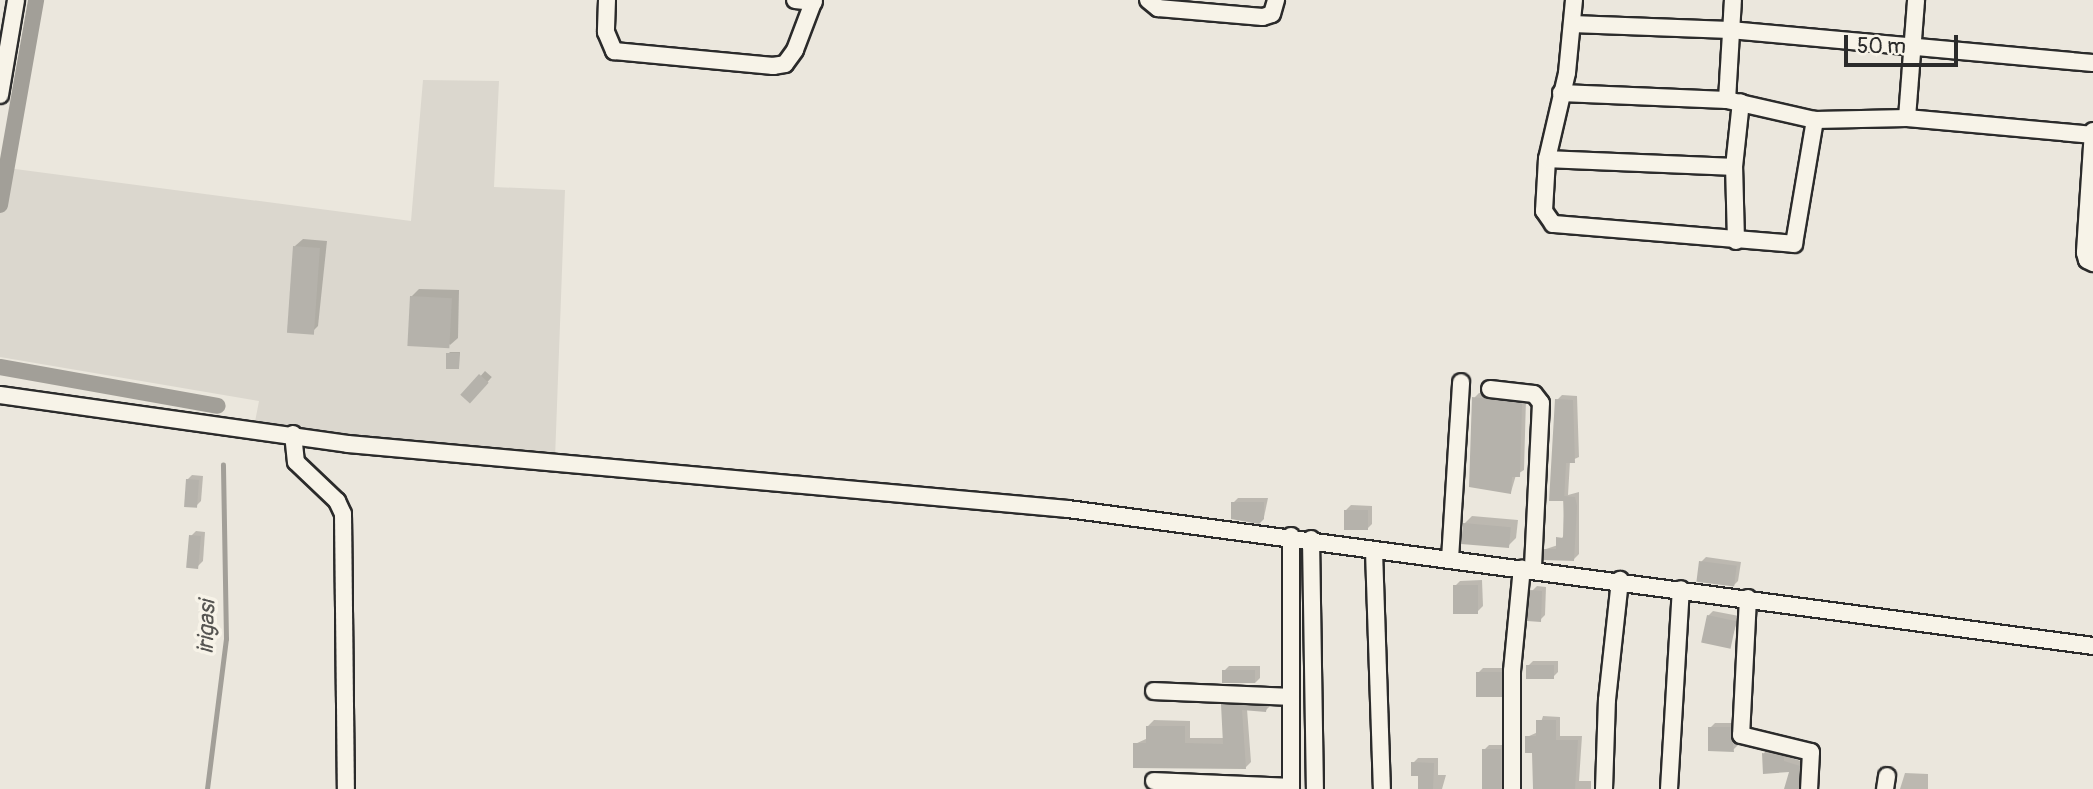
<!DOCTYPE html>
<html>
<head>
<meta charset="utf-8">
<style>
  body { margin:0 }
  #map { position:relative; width:2093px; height:789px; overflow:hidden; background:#ebe7dd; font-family:Pangolin,sans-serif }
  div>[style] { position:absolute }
  .built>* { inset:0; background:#dbd7ce }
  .shadow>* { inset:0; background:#0003; transform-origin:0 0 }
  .stream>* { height:4.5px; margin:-2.25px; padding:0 2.25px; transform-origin:2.25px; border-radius:2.25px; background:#a29f98 }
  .canal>* { height:16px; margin:-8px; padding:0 8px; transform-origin:8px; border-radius:8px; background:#a29f98 }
  .building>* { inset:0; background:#b5b2ab; transform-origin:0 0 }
  .roads { filter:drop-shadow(2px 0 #2b2b2b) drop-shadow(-2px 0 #2b2b2b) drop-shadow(0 2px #2b2b2b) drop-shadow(0 -2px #2b2b2b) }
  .street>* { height:16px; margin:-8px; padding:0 8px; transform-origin:8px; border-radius:8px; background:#f7f3e8 }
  span { translate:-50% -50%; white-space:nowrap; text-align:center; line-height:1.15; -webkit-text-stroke:7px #f7f3e8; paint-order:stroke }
  .water-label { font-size:23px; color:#555451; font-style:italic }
  .scale { position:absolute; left:1844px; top:35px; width:114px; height:32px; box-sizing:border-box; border:4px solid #2b2b2b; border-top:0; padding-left:9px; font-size:21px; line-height:24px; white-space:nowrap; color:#2b2b2b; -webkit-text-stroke:5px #f7f3e8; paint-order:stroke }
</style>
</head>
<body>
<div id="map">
  <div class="built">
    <i style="clip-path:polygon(423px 80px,499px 81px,494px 187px,565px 190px,555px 459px,254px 427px,259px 401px,0 357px,0 167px,411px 221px)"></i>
  </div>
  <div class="shadow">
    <i style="clip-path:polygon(303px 239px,327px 241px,318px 326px,310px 334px,295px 246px)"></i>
    <i style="clip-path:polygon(419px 289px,459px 290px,458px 338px,450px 345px,411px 297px)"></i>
    <i style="clip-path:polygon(450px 352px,460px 352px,459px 368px,448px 354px)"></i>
    <i style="left:485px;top:371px;width:9px;height:32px;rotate:41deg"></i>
    <i style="clip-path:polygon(1479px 393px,1526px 399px,1524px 470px,1516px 475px,1511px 492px,1474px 398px)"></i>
    <i style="clip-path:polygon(1562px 395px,1577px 396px,1579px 457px,1570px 461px,1568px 495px,1579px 492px,1579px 554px,1574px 559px,1546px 549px,1558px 545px,1565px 533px,1557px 400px)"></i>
    <i style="clip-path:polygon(192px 475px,203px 476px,201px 501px,196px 506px,187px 480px)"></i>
    <i style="clip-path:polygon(1238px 498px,1268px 498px,1264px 517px,1233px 503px)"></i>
    <i style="clip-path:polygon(1351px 505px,1372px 506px,1372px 524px,1367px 529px,1346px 510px)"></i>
    <i style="clip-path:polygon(1472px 516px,1518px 520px,1516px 538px,1508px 546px,1464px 524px)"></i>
    <i style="clip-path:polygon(196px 531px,205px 532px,203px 561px,198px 566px,191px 536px)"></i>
    <i style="clip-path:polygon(1706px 557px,1741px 562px,1738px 581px,1733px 586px,1701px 562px)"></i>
    <i style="clip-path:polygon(1482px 580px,1483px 606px,1478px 611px,1455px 586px,1460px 581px)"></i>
    <i style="clip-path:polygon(1537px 586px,1546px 587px,1545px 615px,1540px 620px,1532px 591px)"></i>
    <i style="clip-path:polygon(1713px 611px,1739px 616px,1729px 646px,1708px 616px)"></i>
    <i style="clip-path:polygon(1533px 661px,1558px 661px,1558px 672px,1553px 677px,1528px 666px)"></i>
    <i style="clip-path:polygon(1229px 666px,1260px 666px,1260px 678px,1255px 683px,1224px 671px)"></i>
    <i style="clip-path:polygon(1483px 668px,1506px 668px,1506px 690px,1501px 695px,1478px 673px)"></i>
    <i style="clip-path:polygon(1228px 699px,1272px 704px,1266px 710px,1247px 709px,1251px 762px,1245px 768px,1135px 744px,1148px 738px,1148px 726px,1154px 720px,1190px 721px,1190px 738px,1224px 738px,1222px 705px)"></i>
    <i style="clip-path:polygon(1543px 716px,1560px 717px,1560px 736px,1582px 736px,1579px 781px,1591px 781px,1591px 789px,1534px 789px,1533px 751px,1527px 737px,1538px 732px)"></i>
    <i style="clip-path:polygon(1715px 723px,1735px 723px,1738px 745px,1733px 750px,1710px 728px)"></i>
    <i style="clip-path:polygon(1489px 745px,1505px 745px,1505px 789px,1485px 789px,1484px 750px)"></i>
    <i style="clip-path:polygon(1769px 748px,1788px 752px,1788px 757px,1804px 762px,1804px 789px,1786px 789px,1792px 771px,1765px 772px,1764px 753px)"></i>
    <i style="clip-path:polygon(1418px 758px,1438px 758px,1438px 775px,1446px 775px,1442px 789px,1420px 789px,1420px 774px,1413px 763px)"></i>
    <i style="clip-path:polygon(1905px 773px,1928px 774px,1928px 789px,1900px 789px)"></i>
  </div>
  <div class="stream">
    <i style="left:207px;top:789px;width:151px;rotate:-82.8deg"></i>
    <i style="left:226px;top:639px;width:174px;rotate:-91deg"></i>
  </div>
  <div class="canal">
    <i style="left:0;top:205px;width:208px;rotate:-80deg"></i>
    <i style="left:0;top:367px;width:221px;rotate:10.1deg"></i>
  </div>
  <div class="building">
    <i style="left:293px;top:246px;width:27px;height:87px;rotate:4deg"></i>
    <i style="left:410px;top:296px;width:42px;height:50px;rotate:3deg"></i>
    <i style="left:446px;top:353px;width:13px;height:16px"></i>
    <i style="left:479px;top:374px;width:13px;height:28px;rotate:42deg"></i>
    <i style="clip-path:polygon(1472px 397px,1522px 403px,1520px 477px,1512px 477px,1511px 494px,1469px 487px)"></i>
    <i style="clip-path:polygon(1555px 399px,1573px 400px,1575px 463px,1566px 463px,1564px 501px,1549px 501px)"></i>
    <i style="left:186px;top:479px;width:13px;height:28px;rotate:4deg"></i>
    <i style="clip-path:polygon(1564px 496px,1575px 497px,1577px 506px,1574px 561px,1544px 560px,1544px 549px,1556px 549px,1556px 537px,1563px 538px)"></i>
    <i style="clip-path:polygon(1231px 502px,1264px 502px,1264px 519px,1259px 524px,1231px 519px)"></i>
    <i style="left:1344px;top:510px;width:24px;height:20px"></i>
    <i style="left:1463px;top:523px;width:48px;height:21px;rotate:5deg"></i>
    <i style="left:189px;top:535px;width:12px;height:33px;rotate:5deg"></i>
    <i style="left:1699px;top:561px;width:38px;height:21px;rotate:7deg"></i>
    <i style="left:1453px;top:585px;width:25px;height:29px"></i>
    <i style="clip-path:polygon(1530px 590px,1542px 591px,1541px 622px,1527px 621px)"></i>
    <i style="left:1707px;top:615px;width:30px;height:28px;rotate:12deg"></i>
    <i style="left:1526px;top:665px;width:28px;height:14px"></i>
    <i style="left:1222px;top:670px;width:33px;height:13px"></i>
    <i style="left:1502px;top:672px;width:25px;height:26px;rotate:90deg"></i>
    <i style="clip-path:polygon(1221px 704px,1267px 706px,1266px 712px,1242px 710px,1246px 769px,1133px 768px,1133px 743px,1146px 743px,1146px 726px,1185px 726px,1185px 743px,1223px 744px)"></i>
    <i style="clip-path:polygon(1536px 720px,1556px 720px,1556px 740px,1578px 740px,1575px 789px,1533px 789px,1532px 753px,1525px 753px,1525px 736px,1536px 736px)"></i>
    <i style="clip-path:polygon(1708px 727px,1731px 727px,1734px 752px,1708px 751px)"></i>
    <i style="left:1482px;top:749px;width:19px;height:40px"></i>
    <i style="clip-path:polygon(1762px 753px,1784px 756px,1784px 761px,1800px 766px,1799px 789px,1784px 789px,1789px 772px,1763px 774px)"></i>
    <i style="clip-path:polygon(1411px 762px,1434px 763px,1433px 789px,1418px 789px,1418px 776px,1411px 776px)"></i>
  </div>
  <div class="roads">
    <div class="street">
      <i style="left:607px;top:0;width:32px;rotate:92deg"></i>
      <i style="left:606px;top:32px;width:21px;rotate:67deg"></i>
      <i style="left:614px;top:51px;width:160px;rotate:5.4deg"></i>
      <i style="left:773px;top:66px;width:12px;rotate:-9deg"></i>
      <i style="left:785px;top:64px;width:17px;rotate:-54deg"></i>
      <i style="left:795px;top:50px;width:53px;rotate:-69.2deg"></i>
      <i style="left:795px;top:0;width:19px;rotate:6deg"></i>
      <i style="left:1148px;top:0;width:13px;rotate:39deg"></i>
      <i style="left:1158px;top:8px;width:105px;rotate:4.9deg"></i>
      <i style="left:1263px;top:17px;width:9px;rotate:-18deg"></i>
      <i style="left:1272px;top:14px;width:15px;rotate:-74deg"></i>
      <i style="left:1574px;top:0;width:73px;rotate:95.5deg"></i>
      <i style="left:1567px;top:73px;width:88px;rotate:103.1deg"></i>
      <i style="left:1547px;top:159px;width:52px;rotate:93.3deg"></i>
      <i style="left:1544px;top:211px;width:16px;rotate:55deg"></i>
      <i style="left:1553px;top:224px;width:242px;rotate:4.7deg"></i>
      <i style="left:1794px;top:244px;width:126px;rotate:-80.4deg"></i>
      <i style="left:1572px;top:24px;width:158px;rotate:2.2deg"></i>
      <i style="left:1730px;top:30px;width:364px;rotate:5.2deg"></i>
      <i style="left:1561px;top:93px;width:166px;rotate:2.4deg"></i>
      <i style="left:1727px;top:100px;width:90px;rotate:12.8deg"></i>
      <i style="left:1815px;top:120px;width:92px;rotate:-1.2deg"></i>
      <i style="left:1907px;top:118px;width:187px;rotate:5.2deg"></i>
      <i style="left:0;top:95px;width:96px;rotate:-80.4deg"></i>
      <i style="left:1727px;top:100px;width:100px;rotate:-86.6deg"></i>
      <i style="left:1907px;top:118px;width:118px;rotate:-85.6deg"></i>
      <i style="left:2093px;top:131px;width:122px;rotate:93.8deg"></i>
      <i style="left:2085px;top:253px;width:7px;rotate:74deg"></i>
      <i style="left:2087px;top:260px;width:7px;rotate:27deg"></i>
      <i style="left:1547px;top:159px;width:187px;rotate:2.4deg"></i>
      <i style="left:1736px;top:241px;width:74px;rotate:-91.5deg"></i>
      <i style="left:1734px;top:167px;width:65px;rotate:-83.9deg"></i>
      <i style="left:1490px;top:389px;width:44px;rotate:6.5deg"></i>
      <i style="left:1534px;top:394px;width:11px;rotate:52deg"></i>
      <i style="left:1541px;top:403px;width:166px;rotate:92.8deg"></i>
      <i style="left:0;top:395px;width:351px;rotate:8deg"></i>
      <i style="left:348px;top:444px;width:723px;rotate:5.16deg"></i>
      <i style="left:1068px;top:509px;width:1034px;rotate:7.61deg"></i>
      <i style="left:293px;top:434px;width:28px;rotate:84deg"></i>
      <i style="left:296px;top:462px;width:57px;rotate:43.6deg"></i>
      <i style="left:337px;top:501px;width:14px;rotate:65deg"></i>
      <i style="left:343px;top:514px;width:275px;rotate:89.4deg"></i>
      <i style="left:1291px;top:536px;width:253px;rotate:90deg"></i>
      <i style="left:1311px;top:539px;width:250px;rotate:89.1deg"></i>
      <i style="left:1374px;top:551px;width:238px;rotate:88.1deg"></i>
      <i style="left:1450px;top:559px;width:177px;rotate:-86.4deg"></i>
      <i style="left:1748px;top:598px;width:137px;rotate:92.9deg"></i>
      <i style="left:1741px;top:735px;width:72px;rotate:13.7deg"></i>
      <i style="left:1811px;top:752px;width:37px;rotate:93deg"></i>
      <i style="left:1154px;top:691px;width:137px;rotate:2.5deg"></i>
      <i style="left:1154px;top:781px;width:137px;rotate:2.5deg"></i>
      <i style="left:1512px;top:789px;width:118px;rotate:-90deg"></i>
      <i style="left:1512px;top:671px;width:103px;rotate:-84.5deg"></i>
      <i style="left:1604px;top:789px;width:89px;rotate:-88.1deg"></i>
      <i style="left:1607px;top:700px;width:121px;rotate:-83.8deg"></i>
      <i style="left:1669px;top:789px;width:200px;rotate:-86.6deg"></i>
      <i style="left:1885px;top:789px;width:13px;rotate:-81deg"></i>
    </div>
  </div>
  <div class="water-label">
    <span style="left:207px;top:627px;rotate:-88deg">irigasi</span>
  </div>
  <div class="scale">50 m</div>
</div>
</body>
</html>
